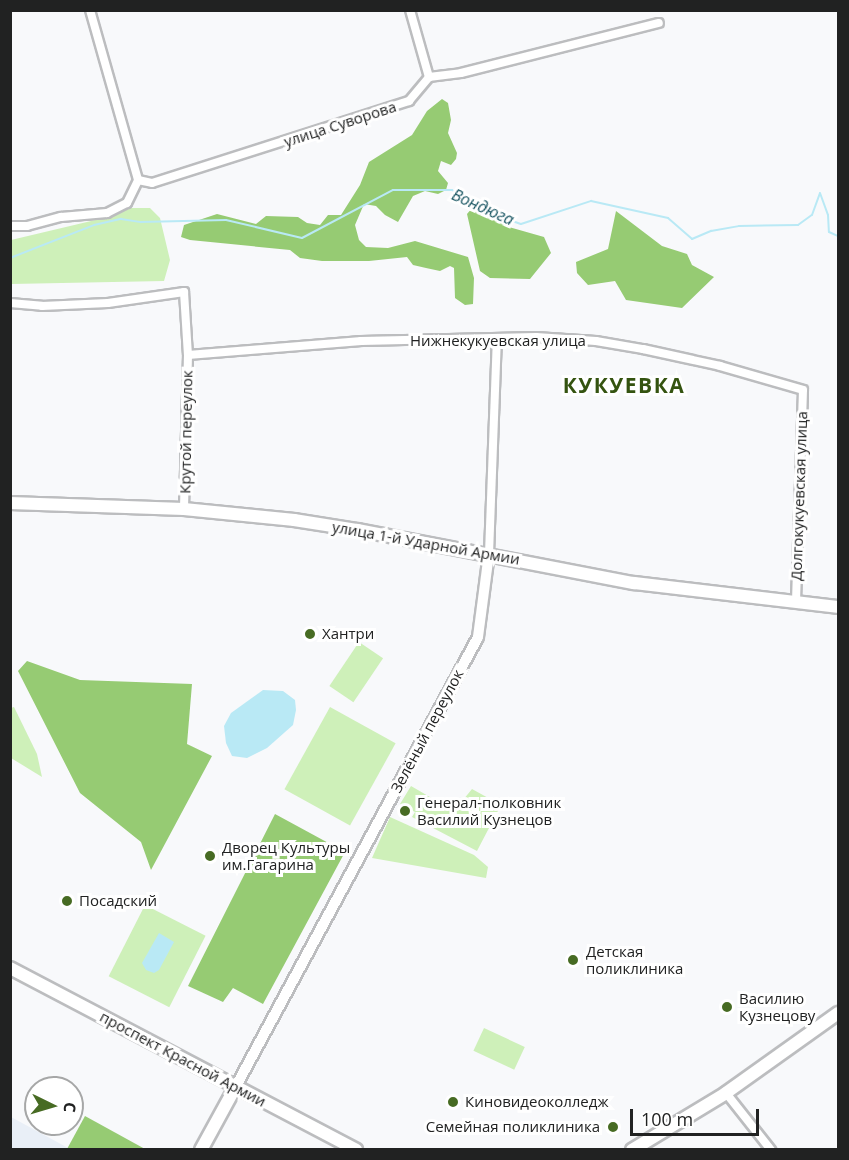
<!DOCTYPE html>
<html>
<head>
<meta charset="utf-8">
<style>
  body { margin:0 }
  #map { position:relative; width:849px; height:1160px; overflow:hidden; background:#f8f9fb; font-family:"Open Sans",sans-serif }
  div>[style] { position:absolute }
  .built>* { inset:0; background:#e9eff7 }
  .green>* { inset:0; background:#cef0b9; transform-origin:0 0 }
  .forest>* { inset:0; background:#96cb73 }
  .water>* { inset:0; background:#b9e9f5 }
  .stream>* { height:2px; margin:-1px; padding:0 1px; transform-origin:1px; border-radius:1px; background:#b9e9f5 }
  .roads { filter:drop-shadow(2px 0 #bcbdbf) drop-shadow(-2px 0 #bcbdbf) drop-shadow(0 2px #bcbdbf) drop-shadow(0 -2px #bcbdbf) }
  .minor>* { height:8px; margin:-4px; padding:0 4px; transform-origin:4px; border-radius:4px; background:#fff }
  .tertiary>* { height:10px; margin:-5px; padding:0 5px; transform-origin:5px; border-radius:5px; background:#fff }
  .secondary>* { height:12px; margin:-6px; padding:0 6px; transform-origin:6px; border-radius:6px; background:#fff }
  .dots>* { width:16px; height:16px; translate:-50% -50%; box-sizing:border-box; border:3px solid #fff; border-radius:50% }
  span { translate:-50% -50%; white-space:nowrap; text-align:center; line-height:1.15; -webkit-text-stroke:6px #fff; paint-order:stroke }
  .street-label { font-size:15px; color:#212222 }
  .poi-label { font-size:15px; color:#212222 }
  .left { translate:0 -50%; text-align:left }
  .right { translate:-100% -50%; text-align:right }
  .water-label { font-size:16px; color:#14525f; font-style:italic }
  .district-label { font-size:21px; color:#345310; font-weight:700; letter-spacing:1.5px }
  .frame { position:absolute; inset:0; border:12px solid #212222; pointer-events:none }
  .north { position:absolute; left:24px; top:1076px; width:60px; height:60px; box-sizing:border-box; background:#fff; border:2px solid #a6a7a7; border-radius:50%; rotate:95deg; font-size:16px; font-weight:700; line-height:24px; text-align:center; color:#212222 }
  .north::after { content:''; display:block; margin:auto; width:21px; height:27px; background:#476b23; clip-path:polygon(50% 0,100% 100%,50% 72%,0 100%) }
  .scale { position:absolute; left:630px; top:1109px; width:129px; height:27px; box-sizing:border-box; border:3px solid #212222; border-top:0; padding-left:8px; font-size:18px; line-height:21px; white-space:nowrap; color:#212222; -webkit-text-stroke:4px #fff; paint-order:stroke }
</style>
</head>
<body>
<div id="map">
  <div class="built">
    <i style="clip-path:polygon(11px 1117px,70px 1149px,11px 1150px)"></i>
  </div>
  <div class="green">
    <i style="clip-path:polygon(131px 208px,150px 208px,160px 218px,170px 260px,164px 281px,11px 284px,11px 240px,108px 217px)"></i>
    <i style="left:359px;top:642px;width:29px;height:53px;rotate:34deg"></i>
    <i style="clip-path:polygon(14px 707px,37px 754px,42px 777px,11px 758px,11px 708px)"></i>
    <i style="left:330px;top:707px;width:75px;height:94px;rotate:29deg"></i>
    <i style="clip-path:polygon(411px 786px,454px 811px,472px 789px,501px 805px,477px 851px,412px 817px,415px 812px,400px 804px)"></i>
    <i style="clip-path:polygon(390px 817px,474px 855px,488px 867px,486px 878px,372px 858px)"></i>
    <i style="left:145px;top:905px;width:68px;height:80px;rotate:27deg"></i>
    <i style="left:484px;top:1028px;width:45px;height:25px;rotate:25deg"></i>
  </div>
  <div class="forest">
    <i style="clip-path:polygon(442px 99px,448px 103px,451px 120px,448px 133px,457px 153px,456px 159px,451px 165px,441px 161px,438px 171px,448px 183px,446px 190px,438px 194px,425px 191px,413px 196px,398px 222px,385px 215px,376px 206px,364px 204px,355px 225px,359px 240px,366px 247px,388px 248px,415px 241px,468px 257px,474px 278px,473px 304px,465px 305px,455px 298px,454px 268px,450px 266px,440px 271px,426px 268px,413px 265px,407px 257px,369px 261px,322px 261px,300px 258px,290px 250px,190px 240px,181px 237px,184px 225px,217px 214px,256px 224px,266px 216px,298px 217px,307px 223px,320px 225px,328px 215px,341px 215px,360px 185px,369px 162px,412px 135px,427px 111px)"></i>
    <i style="clip-path:polygon(473px 207px,484px 216px,501px 219px,505px 226px,544px 237px,551px 253px,530px 279px,490px 278px,480px 271px,467px 214px)"></i>
    <i style="clip-path:polygon(616px 211px,662px 246px,687px 254px,692px 265px,714px 277px,682px 308px,626px 300px,615px 281px,588px 285px,577px 273px,576px 262px,608px 249px)"></i>
    <i style="clip-path:polygon(27px 661px,80px 680px,192px 684px,187px 744px,212px 756px,151px 870px,141px 842px,80px 793px,18px 671px)"></i>
    <i style="clip-path:polygon(275px 814px,345px 852px,263px 1004px,233px 988px,223px 1002px,188px 986px)"></i>
    <i style="clip-path:polygon(85px 1116px,145px 1149px,67px 1149px)"></i>
  </div>
  <div class="water">
    <i style="clip-path:polygon(263px 690px,283px 691px,295px 700px,296px 710px,293px 725px,267px 748px,247px 758px,232px 756px,226px 743px,224px 726px,231px 713px)"></i>
    <i style="clip-path:polygon(159px 933px,174px 942px,159px 970px,154px 973px,146px 970px,142px 963px)"></i>
  </div>
  <div class="stream">
    <i style="left:10px;top:258px;width:90px;rotate:-21.4deg"></i>
    <i style="left:94px;top:225px;width:28px;rotate:-13deg"></i>
    <i style="left:121px;top:219px;width:20px;rotate:9deg"></i>
    <i style="left:141px;top:222px;width:85px;rotate:-1.3deg"></i>
    <i style="left:226px;top:220px;width:78px;rotate:13.3deg"></i>
    <i style="left:302px;top:238px;width:103px;rotate:-27.8deg"></i>
    <i style="left:393px;top:190px;width:59px"></i>
    <i style="left:452px;top:190px;width:39px;rotate:32deg"></i>
    <i style="left:485px;top:211px;width:38px;rotate:20deg"></i>
    <i style="left:521px;top:224px;width:74px;rotate:-18.2deg"></i>
    <i style="left:591px;top:201px;width:79px;rotate:12.4deg"></i>
    <i style="left:668px;top:218px;width:32px;rotate:41deg"></i>
    <i style="left:692px;top:239px;width:21px;rotate:-23deg"></i>
    <i style="left:711px;top:231px;width:28px;rotate:-10deg"></i>
    <i style="left:739px;top:226px;width:59px;rotate:-1deg"></i>
    <i style="left:798px;top:225px;width:17px;rotate:-36deg"></i>
    <i style="left:812px;top:215px;width:23px;rotate:-70deg"></i>
    <i style="left:820px;top:193px;width:23px;rotate:70deg"></i>
    <i style="left:828px;top:215px;width:17px;rotate:87deg"></i>
    <i style="left:829px;top:232px;width:10px;rotate:24deg"></i>
  </div>
  <div class="roads">
    <div class="minor">
      <i style="left:90px;top:10px;width:177px;rotate:74.2deg"></i>
      <i style="left:138px;top:180px;width:14px;rotate:12deg"></i>
      <i style="left:152px;top:183px;width:270px;rotate:-17.7deg"></i>
      <i style="left:409px;top:101px;width:31px;rotate:-50deg"></i>
      <i style="left:429px;top:77px;width:32px;rotate:-7deg"></i>
      <i style="left:461px;top:73px;width:204px;rotate:-14.2deg"></i>
      <i style="left:410px;top:10px;width:70px;rotate:74.2deg"></i>
      <i style="left:10px;top:226px;width:17px"></i>
      <i style="left:27px;top:226px;width:35px;rotate:-15deg"></i>
      <i style="left:61px;top:217px;width:46px;rotate:-5deg"></i>
      <i style="left:107px;top:213px;width:22px;rotate:-27deg"></i>
      <i style="left:127px;top:203px;width:25px;rotate:-64deg"></i>
      <i style="left:10px;top:303px;width:32px;rotate:5deg"></i>
      <i style="left:42px;top:306px;width:66px;rotate:-2.6deg"></i>
      <i style="left:108px;top:303px;width:77px;rotate:-8.2deg"></i>
      <i style="left:184px;top:292px;width:63px;rotate:86.4deg"></i>
      <i style="left:188px;top:355px;width:154px;rotate:91.5deg"></i>
      <i style="left:188px;top:355px;width:174px;rotate:-4.6deg"></i>
      <i style="left:361px;top:341px;width:175px;rotate:-1.3deg"></i>
      <i style="left:536px;top:337px;width:60px;rotate:3.8deg"></i>
      <i style="left:596px;top:341px;width:48px;rotate:9.7deg"></i>
      <i style="left:643px;top:349px;width:79px;rotate:12.4deg"></i>
      <i style="left:720px;top:366px;width:86px;rotate:16.1deg"></i>
      <i style="left:803px;top:390px;width:212px;rotate:91.9deg"></i>
      <i style="left:489px;top:554px;width:215px;rotate:-87.9deg"></i>
      <i style="left:726px;top:1093px;width:73px;rotate:51.7deg"></i>
    </div>
    <div class="tertiary">
      <i style="left:235px;top:1088px;width:512px;rotate:-61.68deg"></i>
      <i style="left:478px;top:637px;width:84px;rotate:-82.5deg"></i>
    </div>
    <div class="secondary">
      <i style="left:10px;top:503px;width:174px;rotate:2deg"></i>
      <i style="left:184px;top:509px;width:111px;rotate:5.7deg"></i>
      <i style="left:294px;top:520px;width:65px;rotate:8.9deg"></i>
      <i style="left:358px;top:530px;width:281px;rotate:10.9deg"></i>
      <i style="left:634px;top:583px;width:205px;rotate:6.7deg"></i>
      <i style="left:10px;top:968px;width:391px;rotate:27.7deg"></i>
      <i style="left:201px;top:1150px;width:71px;rotate:-61.3deg"></i>
      <i style="left:632px;top:1150px;width:110px;rotate:-31.2deg"></i>
      <i style="left:726px;top:1093px;width:138px;rotate:-35.5deg"></i>
    </div>
  </div>
  <div class="dots">
    <i style="left:310px;top:634px;background:#476b23"></i>
    <i style="left:405px;top:811px;background:#476b23"></i>
    <i style="left:210px;top:856px;background:#476b23"></i>
    <i style="left:67px;top:901px;background:#476b23"></i>
    <i style="left:573px;top:960px;background:#476b23"></i>
    <i style="left:727px;top:1007px;background:#476b23"></i>
    <i style="left:453px;top:1102px;background:#476b23"></i>
    <i style="left:613px;top:1127px;background:#476b23"></i>
  </div>
  <div class="street-label">
    <span style="left:340px;top:124px;rotate:-18deg">улица Суворова</span>
    <span style="left:498px;top:341px">Нижнекукуевская улица</span>
    <span style="left:186px;top:432px;rotate:-89deg">Крутой переулок</span>
    <span style="left:799px;top:496px;rotate:-88deg">Долгокукуевская улица</span>
    <span style="left:426px;top:543px;rotate:10deg">улица 1-й Ударной Армии</span>
    <span style="left:427px;top:731px;rotate:-62deg">Зелёный переулок</span>
    <span style="left:183px;top:1059px;rotate:28deg">проспект Красной Армии</span>
  </div>
  <div class="poi-label">
    <span class="left" style="left:322px;top:634px">Хантри</span>
    <span class="left" style="left:417px;top:811px">Генерал-полковник<br>Василий Кузнецов</span>
    <span class="left" style="left:222px;top:856px">Дворец Культуры<br>им.Гагарина</span>
    <span class="left" style="left:79px;top:901px">Посадский</span>
    <span class="left" style="left:586px;top:960px">Детская<br>поликлиника</span>
    <span class="left" style="left:739px;top:1007px">Василию<br>Кузнецову</span>
    <span class="left" style="left:465px;top:1102px">Киновидеоколледж</span>
    <span class="right" style="left:600px;top:1127px">Семейная поликлиника</span>
  </div>
  <div class="water-label">
    <span style="left:483px;top:207px;rotate:24deg">Вондюга</span>
  </div>
  <div class="district-label">
    <span style="left:624px;top:385px">КУКУЕВКА</span>
  </div>
  <div class="frame"></div>
  <div class="north">С</div>
  <div class="scale">100 m</div>
</div>
</body>
</html>
